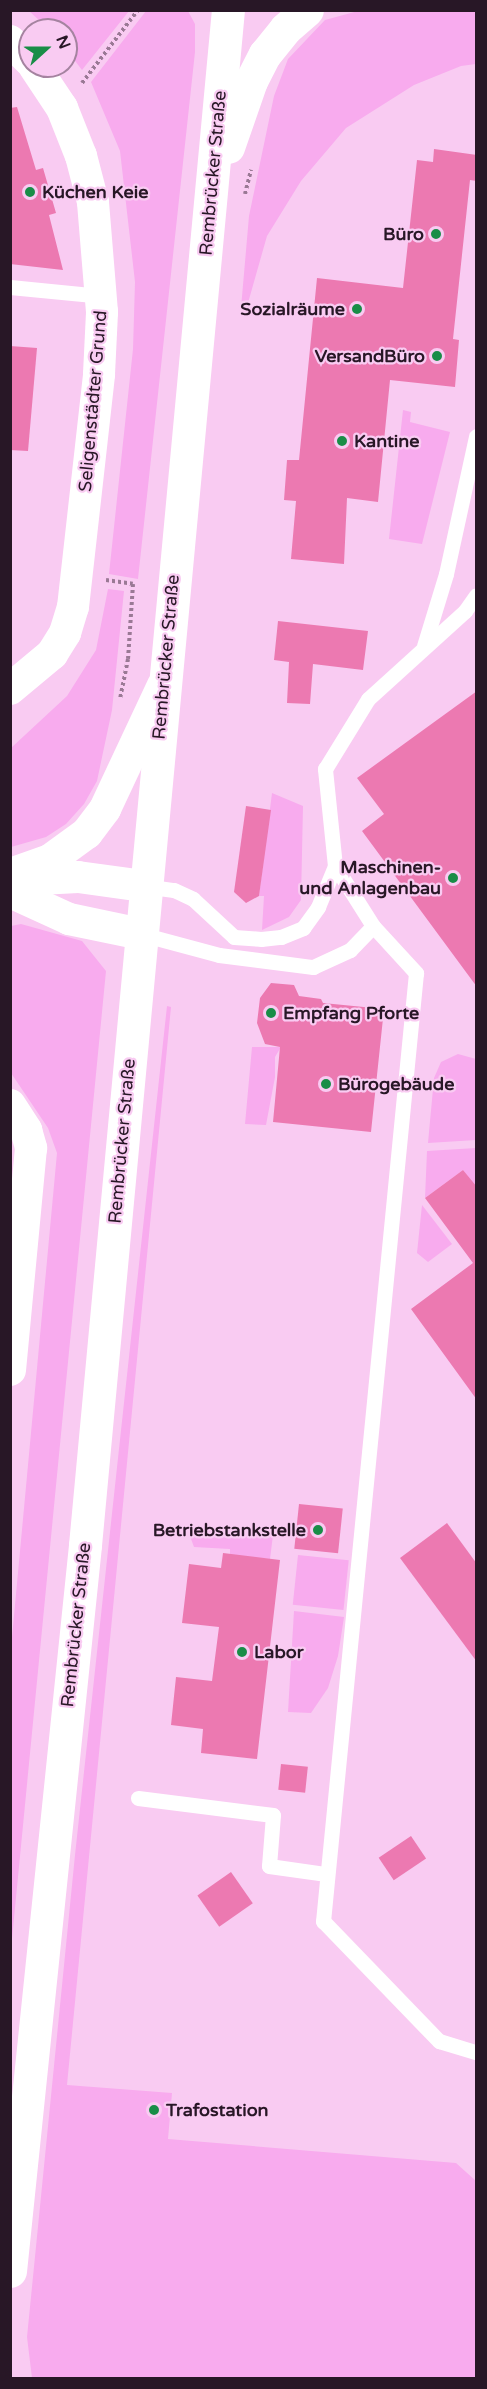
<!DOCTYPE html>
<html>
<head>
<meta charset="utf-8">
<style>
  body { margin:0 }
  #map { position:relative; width:487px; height:2389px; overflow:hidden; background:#f9cbf2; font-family:"Varela Round",sans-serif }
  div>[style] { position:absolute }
  .green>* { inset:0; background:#f8abee; transform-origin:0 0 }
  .building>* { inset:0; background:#ec79b1; transform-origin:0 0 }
  .path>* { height:4px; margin-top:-2px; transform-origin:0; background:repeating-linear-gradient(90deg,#9a7995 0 3px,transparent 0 6px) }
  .lane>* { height:15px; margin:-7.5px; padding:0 7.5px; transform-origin:7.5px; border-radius:7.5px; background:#fff }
  .street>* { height:32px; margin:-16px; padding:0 16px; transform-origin:16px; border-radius:16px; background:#fff }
  .secondary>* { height:33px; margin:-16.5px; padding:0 16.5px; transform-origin:16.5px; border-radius:16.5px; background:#fff }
  .dots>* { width:16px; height:16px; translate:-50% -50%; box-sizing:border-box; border:3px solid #f9cbf2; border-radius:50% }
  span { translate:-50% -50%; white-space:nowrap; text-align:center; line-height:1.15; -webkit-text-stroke:4.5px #f9cbf2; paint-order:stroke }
  .street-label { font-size:18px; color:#281726 }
  .poi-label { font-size:18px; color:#281726; font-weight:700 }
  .left { translate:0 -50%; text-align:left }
  .right { translate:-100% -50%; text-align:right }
  .frame { position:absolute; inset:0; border:12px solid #281726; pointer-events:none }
  .north { position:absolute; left:18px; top:18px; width:60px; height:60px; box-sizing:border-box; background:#f9cbf2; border:2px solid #a583a0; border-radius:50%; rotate:69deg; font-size:16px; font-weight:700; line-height:24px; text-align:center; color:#281726 }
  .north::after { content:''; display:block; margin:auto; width:21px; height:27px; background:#198d47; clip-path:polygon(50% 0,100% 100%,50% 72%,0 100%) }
</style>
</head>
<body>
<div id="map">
  <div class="green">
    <i style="clip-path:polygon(29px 11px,129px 11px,82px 70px,66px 49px,66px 30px,50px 30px)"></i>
    <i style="clip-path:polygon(146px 11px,188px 11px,195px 24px,195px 52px,138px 579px,109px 574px,133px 349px,135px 282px,120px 151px,91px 82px)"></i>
    <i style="clip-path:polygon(358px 11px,476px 11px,476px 64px,461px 66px,414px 85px,346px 128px,301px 181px,267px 236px,246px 310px,241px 308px,249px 216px,274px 96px,288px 59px,325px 20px)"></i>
    <i style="clip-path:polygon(403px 410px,411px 412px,410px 422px,450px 432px,422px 544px,389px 539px)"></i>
    <i style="clip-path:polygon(108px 589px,124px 591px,112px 710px,97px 781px,84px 804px,66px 824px,46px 837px,11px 847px,11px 748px,67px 696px,96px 650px)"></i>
    <i style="clip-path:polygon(272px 793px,303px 806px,301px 900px,289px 917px,262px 930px,264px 896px,259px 896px)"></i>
    <i style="clip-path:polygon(21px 924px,82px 941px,106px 971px,11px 1949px,11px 1648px,57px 1153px,48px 1128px,11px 1073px,11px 926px)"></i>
    <i style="clip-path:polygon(167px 1006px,171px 1007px,67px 2085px,172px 2093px,168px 2139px,456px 2163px,476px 2181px,476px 2378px,32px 2378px,27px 2337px,75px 1855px)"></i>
    <i style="clip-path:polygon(252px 1047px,281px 1047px,275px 1057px,275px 1077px,266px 1125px,245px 1124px)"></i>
    <i style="clip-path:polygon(458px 1054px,476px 1059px,476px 1140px,428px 1143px,434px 1078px,441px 1062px)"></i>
    <i style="clip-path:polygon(476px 1148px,476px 1187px,463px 1170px,425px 1198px,427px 1151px)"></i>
    <i style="clip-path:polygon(422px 1205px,452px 1244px,428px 1262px,417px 1253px)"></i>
    <i style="clip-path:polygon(187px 1528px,273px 1535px,270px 1559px,230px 1555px,230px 1549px,194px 1547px)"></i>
    <i style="left:298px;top:1555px;width:51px;height:50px;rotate:6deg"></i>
    <i style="clip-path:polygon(294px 1611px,344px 1617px,338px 1656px,328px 1688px,311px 1713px,288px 1712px)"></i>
  </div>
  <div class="building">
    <i style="clip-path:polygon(17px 107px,36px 170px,43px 168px,56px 213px,49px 215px,63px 270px,10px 264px,10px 108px)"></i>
    <i style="clip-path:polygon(434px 149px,477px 155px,477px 181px,470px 180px,453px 339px,459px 340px,455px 387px,390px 380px,378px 502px,347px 498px,344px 564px,291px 559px,296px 501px,284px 500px,287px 460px,299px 460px,317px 278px,403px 288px,417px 160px,433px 162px)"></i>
    <i style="clip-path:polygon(10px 346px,37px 348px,28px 451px,10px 450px)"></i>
    <i style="clip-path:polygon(278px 621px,368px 631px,363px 670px,313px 664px,310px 704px,287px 703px,289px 662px,274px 660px)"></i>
    <i style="clip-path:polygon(477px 691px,477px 987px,362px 831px,384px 814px,357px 778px)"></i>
    <i style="clip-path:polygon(246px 806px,271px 810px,259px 896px,246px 903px,234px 892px)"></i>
    <i style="clip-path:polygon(271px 983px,294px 985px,299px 996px,321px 999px,323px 1003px,384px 1009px,371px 1132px,273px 1122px,280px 1047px,265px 1044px,257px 1023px,260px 998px)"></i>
    <i style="clip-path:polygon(463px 1170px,477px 1187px,477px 1400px,411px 1309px,473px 1263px,425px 1198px)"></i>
    <i style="left:299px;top:1504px;width:44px;height:45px;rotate:6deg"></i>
    <i style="clip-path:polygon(447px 1523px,477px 1564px,477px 1662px,400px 1558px)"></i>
    <i style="clip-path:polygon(223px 1553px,280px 1560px,257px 1759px,201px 1753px,203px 1729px,171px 1725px,176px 1677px,212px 1681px,219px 1627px,182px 1623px,189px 1564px,221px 1568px)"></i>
    <i style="left:281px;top:1764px;width:27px;height:26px;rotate:6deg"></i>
    <i style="left:411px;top:1836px;width:27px;height:39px;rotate:56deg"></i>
    <i style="left:231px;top:1872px;width:38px;height:41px;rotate:55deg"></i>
  </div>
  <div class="path">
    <i style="left:82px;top:83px;width:92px;rotate:-52.5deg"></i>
    <i style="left:245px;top:194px;width:25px;rotate:-76deg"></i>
    <i style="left:106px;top:580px;width:27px;rotate:8deg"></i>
    <i style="left:133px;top:584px;width:75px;rotate:93.8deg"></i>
    <i style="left:128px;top:659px;width:41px;rotate:101.3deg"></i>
  </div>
  <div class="lane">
    <i style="left:10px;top:287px;width:91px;rotate:5.6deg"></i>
    <i style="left:424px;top:646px;width:75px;rotate:-73deg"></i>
    <i style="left:446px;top:574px;width:141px;rotate:-77.7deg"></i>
    <i style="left:144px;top:886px;width:30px;rotate:8deg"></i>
    <i style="left:174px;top:890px;width:21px;rotate:25deg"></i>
    <i style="left:193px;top:899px;width:56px;rotate:42.8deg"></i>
    <i style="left:234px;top:937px;width:27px;rotate:4deg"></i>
    <i style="left:261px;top:939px;width:20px;rotate:-6deg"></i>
    <i style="left:281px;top:937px;width:24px;rotate:-22deg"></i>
    <i style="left:303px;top:928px;width:26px;rotate:-54deg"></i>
    <i style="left:318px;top:907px;width:44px;rotate:-67.5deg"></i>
    <i style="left:373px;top:926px;width:71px;rotate:-122.3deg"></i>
    <i style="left:335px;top:866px;width:98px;rotate:-95.9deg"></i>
    <i style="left:325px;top:769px;width:82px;rotate:-58.4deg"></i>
    <i style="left:368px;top:699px;width:131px;rotate:-42.2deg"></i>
    <i style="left:465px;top:611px;width:19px;rotate:-55deg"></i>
    <i style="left:141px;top:934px;width:81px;rotate:15.1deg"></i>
    <i style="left:219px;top:955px;width:95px;rotate:7.3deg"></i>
    <i style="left:313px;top:967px;width:41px;rotate:-24.7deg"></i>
    <i style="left:350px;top:950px;width:33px;rotate:-46deg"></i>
    <i style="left:373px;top:926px;width:64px;rotate:47.5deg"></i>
    <i style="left:416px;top:973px;width:953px;rotate:95.6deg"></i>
    <i style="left:323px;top:1921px;width:167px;rotate:46deg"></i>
    <i style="left:439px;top:2041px;width:39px;rotate:17deg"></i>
    <i style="left:138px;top:1798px;width:136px;rotate:7.2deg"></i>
    <i style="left:273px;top:1815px;width:51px;rotate:94.5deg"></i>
    <i style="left:269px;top:1866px;width:58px;rotate:8deg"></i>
  </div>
  <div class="street">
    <i style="left:10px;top:41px;width:28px;rotate:45deg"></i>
    <i style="left:10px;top:689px;width:55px;rotate:-39.8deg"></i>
    <i style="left:52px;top:654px;width:25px;rotate:-58deg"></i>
    <i style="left:65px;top:633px;width:27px;rotate:-73deg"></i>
    <i style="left:73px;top:607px;width:234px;rotate:-83.6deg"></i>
    <i style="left:99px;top:374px;width:62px;rotate:-87.2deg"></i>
    <i style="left:102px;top:312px;width:110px;rotate:-94.7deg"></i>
    <i style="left:93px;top:202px;width:48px;rotate:-104.6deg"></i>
    <i style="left:81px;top:156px;width:52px;rotate:-111.6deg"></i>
    <i style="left:62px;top:108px;width:50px;rotate:-123.7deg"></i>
    <i style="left:10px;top:874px;width:42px;rotate:-19.3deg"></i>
    <i style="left:50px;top:860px;width:46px;rotate:-36.1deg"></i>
    <i style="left:87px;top:833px;width:30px;rotate:-53deg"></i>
    <i style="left:105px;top:809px;width:137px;rotate:-64.9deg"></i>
    <i style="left:20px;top:880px;width:58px;rotate:-3deg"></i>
    <i style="left:78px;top:877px;width:67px;rotate:7.8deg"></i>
    <i style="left:10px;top:892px;width:65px;rotate:24.6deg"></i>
    <i style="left:69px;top:919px;width:74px;rotate:11.8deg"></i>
    <i style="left:10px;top:1105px;width:30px;rotate:57deg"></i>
    <i style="left:26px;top:1130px;width:19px;rotate:74deg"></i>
    <i style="left:31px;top:1148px;width:223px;rotate:95.4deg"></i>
  </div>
  <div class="secondary">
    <i style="left:228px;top:147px;width:70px;rotate:-70.8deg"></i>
    <i style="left:251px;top:81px;width:30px;rotate:-63deg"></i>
    <i style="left:265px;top:54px;width:32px;rotate:-51deg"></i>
    <i style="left:285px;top:29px;width:29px;rotate:-41deg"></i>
    <i style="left:10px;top:2271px;width:730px;rotate:-84.1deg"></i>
    <i style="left:85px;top:1545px;width:1542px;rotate:-84.68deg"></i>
  </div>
  <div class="dots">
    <i style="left:30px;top:192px;background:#198d47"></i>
    <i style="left:436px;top:234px;background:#198d47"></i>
    <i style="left:357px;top:309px;background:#198d47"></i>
    <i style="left:437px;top:356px;background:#198d47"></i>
    <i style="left:342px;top:441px;background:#198d47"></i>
    <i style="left:453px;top:878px;background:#198d47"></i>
    <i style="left:271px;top:1013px;background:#198d47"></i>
    <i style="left:326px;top:1084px;background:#198d47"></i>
    <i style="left:318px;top:1530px;background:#198d47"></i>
    <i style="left:242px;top:1652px;background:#198d47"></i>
    <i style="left:154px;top:2110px;background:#198d47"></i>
  </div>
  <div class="street-label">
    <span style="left:213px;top:173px;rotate:-85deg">Rembrücker Straße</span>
    <span style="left:93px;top:401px;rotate:-85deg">Seligenstädter Grund</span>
    <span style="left:166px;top:657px;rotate:-85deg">Rembrücker Straße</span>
    <span style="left:122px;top:1141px;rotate:-85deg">Rembrücker Straße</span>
    <span style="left:76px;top:1625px;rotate:-84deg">Rembrücker Straße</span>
  </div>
  <div class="poi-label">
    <span class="left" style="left:42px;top:192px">Küchen Keie</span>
    <span class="right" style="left:424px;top:234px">Büro</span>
    <span class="right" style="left:345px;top:309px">Sozialräume</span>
    <span class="right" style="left:425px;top:356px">VersandBüro</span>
    <span class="left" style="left:354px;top:441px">Kantine</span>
    <span class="right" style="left:441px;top:878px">Maschinen-<br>und Anlagenbau</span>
    <span class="left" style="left:283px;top:1013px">Empfang Pforte</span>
    <span class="left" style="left:338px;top:1084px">Bürogebäude</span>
    <span class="right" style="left:306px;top:1530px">Betriebstankstelle</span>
    <span class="left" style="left:254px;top:1652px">Labor</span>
    <span class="left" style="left:166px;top:2110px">Trafostation</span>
  </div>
  <div class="frame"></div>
  <div class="north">N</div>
</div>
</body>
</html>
